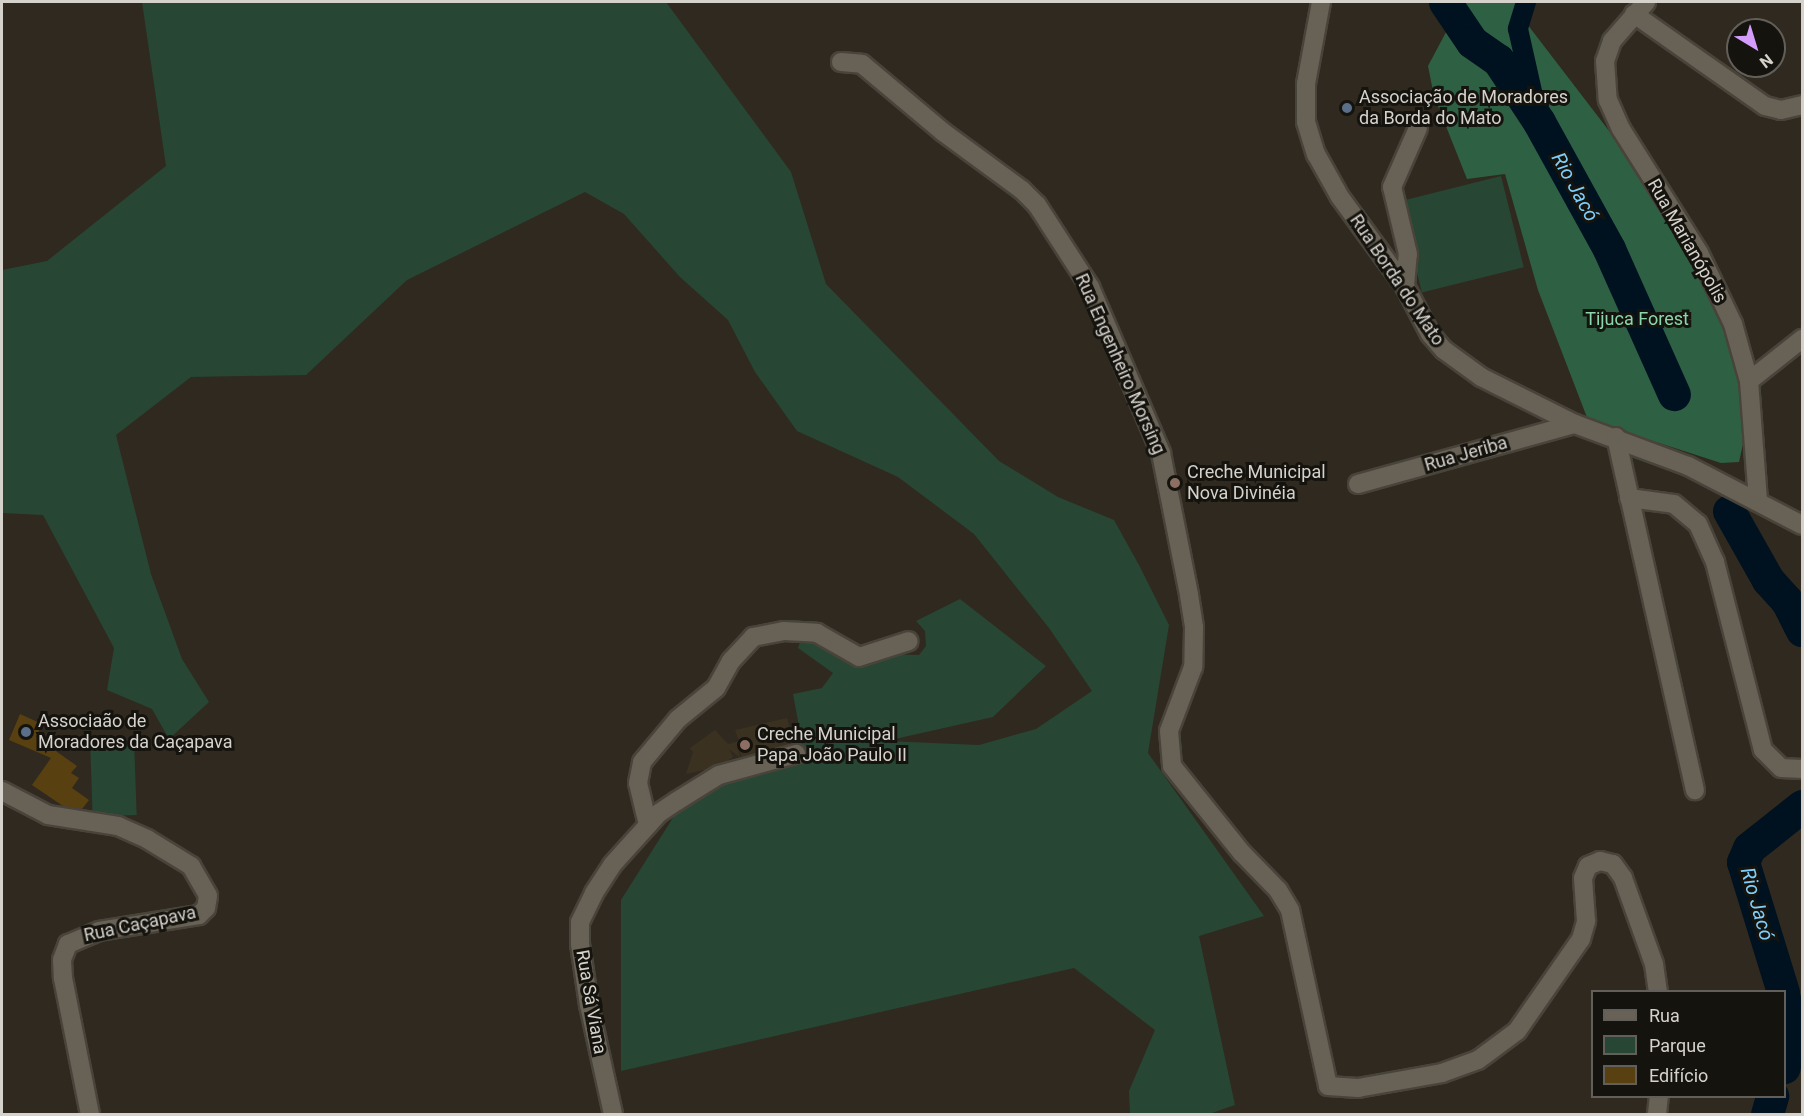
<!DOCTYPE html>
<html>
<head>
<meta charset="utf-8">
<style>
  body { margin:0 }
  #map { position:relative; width:1804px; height:1116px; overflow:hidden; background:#30291f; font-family:Roboto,sans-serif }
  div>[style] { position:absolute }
  .built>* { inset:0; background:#3b3121 }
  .green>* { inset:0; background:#274634; transform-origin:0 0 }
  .forest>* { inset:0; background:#2e6044 }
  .canal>* { height:20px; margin:-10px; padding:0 10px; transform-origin:10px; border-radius:10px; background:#00121f }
  .river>* { height:33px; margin:-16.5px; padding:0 16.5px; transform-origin:16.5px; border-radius:16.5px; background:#00121f }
  .building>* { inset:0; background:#594010 }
  .roads { filter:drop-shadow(2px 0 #49443b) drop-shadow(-2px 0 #49443b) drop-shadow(0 2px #49443b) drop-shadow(0 -2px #49443b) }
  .minor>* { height:18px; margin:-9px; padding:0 9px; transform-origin:9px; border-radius:9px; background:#686155 }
  .dots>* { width:16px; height:16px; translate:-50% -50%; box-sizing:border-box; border:3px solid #15130e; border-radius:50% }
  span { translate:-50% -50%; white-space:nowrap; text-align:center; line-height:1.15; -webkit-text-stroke:6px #15130e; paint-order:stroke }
  .poi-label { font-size:18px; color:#d5d1cb }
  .left { translate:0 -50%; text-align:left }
  .street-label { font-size:18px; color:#d5d1cb }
  .park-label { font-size:18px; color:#89d7aa }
  .water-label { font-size:20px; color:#7dcffb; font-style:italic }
  .frame { position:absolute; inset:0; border:3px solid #d5d1cb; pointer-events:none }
  .legend { position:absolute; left:1591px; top:990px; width:195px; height:108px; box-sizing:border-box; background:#15130e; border:2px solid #625f5a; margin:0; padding:8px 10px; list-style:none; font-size:18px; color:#d5d1cb }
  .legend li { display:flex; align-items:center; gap:12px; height:30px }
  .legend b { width:30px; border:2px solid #625f5a }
  .north { position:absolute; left:1726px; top:18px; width:60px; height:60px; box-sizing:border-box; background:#15130e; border:2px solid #625f5a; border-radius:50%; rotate:142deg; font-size:16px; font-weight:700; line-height:24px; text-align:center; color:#d5d1cb }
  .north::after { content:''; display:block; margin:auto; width:21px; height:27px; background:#d49cfb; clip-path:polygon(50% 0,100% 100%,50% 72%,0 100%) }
</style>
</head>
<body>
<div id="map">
  <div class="built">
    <i style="clip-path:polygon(787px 718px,796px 748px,743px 762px,738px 747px,740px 758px,729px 749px,733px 757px,708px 775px,705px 770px,686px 774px,693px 752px,690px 748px,715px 730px,728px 744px,739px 741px,735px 730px)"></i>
  </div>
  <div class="green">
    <i style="clip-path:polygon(142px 2px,666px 2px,791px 172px,826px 284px,999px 461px,1058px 497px,1114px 520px,1139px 565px,1169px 625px,1148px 753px,1264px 916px,1199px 936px,1235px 1105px,1209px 1114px,1130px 1114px,1129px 1091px,1155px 1030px,1074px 968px,621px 1071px,621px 900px,681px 805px,741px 776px,805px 759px,793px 694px,822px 688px,833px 673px,798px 648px,802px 636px,833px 647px,854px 664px,870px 664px,886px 654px,919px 655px,926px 646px,925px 631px,916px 621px,960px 599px,1046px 666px,993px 717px,886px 741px,979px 745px,1036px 729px,1092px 691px,1049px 628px,974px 534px,898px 477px,797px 431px,755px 372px,728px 320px,680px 277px,624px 214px,585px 192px,407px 280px,306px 375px,191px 377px,116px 435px,151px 574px,182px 659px,209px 702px,169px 739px,152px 709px,107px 690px,114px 648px,43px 515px,2px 513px,2px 270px,47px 261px,166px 166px)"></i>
    <i style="left:1501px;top:176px;width:94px;height:105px;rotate:76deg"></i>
    <i style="left:134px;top:739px;width:76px;height:44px;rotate:88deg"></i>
  </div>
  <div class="forest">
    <i style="clip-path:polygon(1462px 2px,1536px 2px,1524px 20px,1659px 196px,1710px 281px,1740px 367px,1743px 444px,1739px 462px,1721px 463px,1588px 420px,1538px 290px,1505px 174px,1467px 179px,1434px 96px,1428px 66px)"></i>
  </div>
  <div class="canal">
    <i style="left:1526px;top:2px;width:28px;rotate:107deg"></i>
    <i style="left:1518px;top:29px;width:95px;rotate:77.3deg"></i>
  </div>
  <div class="river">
    <i style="left:1445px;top:2px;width:48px;rotate:56deg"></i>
    <i style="left:1472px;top:42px;width:32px;rotate:35deg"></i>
    <i style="left:1498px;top:60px;width:74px;rotate:56.5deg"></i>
    <i style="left:1539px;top:122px;width:145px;rotate:61.1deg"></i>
    <i style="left:1609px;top:249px;width:159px;rotate:65.9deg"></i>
    <i style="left:1729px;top:511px;width:79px;rotate:60.5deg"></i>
    <i style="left:1768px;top:580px;width:28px;rotate:48deg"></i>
    <i style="left:1787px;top:601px;width:33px;rotate:63deg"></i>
    <i style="left:1783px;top:992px;width:136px;rotate:-107.1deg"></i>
    <i style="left:1743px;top:862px;width:15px;rotate:-67deg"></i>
    <i style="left:1749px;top:848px;width:68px;rotate:-38.4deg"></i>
    <i style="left:1784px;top:998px;width:37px;rotate:81deg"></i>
    <i style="left:1790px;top:1035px;width:33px;rotate:101deg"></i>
    <i style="left:1767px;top:1114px;width:19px;rotate:-74deg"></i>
  </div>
  <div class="building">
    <i style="clip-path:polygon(20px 714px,42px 724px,36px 737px,77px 766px,71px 773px,79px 778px,72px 788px,89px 800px,82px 809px,63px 806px,32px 785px,51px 758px,9px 740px)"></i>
  </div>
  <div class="roads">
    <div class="minor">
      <i style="left:1321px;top:2px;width:83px;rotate:100.4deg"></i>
      <i style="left:1306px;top:84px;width:38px;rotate:90deg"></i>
      <i style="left:1306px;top:122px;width:34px;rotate:73deg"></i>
      <i style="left:1316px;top:154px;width:49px;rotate:60.8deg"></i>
      <i style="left:1340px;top:197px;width:110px;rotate:53.9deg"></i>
      <i style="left:1405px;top:286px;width:54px;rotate:62.5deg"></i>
      <i style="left:1430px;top:334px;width:21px;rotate:49deg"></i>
      <i style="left:1444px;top:350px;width:46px;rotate:36.1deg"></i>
      <i style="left:1481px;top:377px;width:105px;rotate:26.6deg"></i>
      <i style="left:1575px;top:424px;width:121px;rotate:20.4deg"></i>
      <i style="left:1688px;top:466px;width:128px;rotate:27.4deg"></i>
      <i style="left:1646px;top:2px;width:52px;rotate:131.1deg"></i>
      <i style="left:1612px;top:41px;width:21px;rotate:109deg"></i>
      <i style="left:1605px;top:61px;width:39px;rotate:86deg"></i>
      <i style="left:1608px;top:100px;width:32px;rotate:66deg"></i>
      <i style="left:1621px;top:129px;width:146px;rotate:57.8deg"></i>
      <i style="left:1699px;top:253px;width:79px;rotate:64.4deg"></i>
      <i style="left:1733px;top:324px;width:59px;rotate:74.3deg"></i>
      <i style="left:1749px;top:381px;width:119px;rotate:85.7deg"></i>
      <i style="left:1634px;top:14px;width:160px;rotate:35.1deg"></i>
      <i style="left:1765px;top:106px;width:16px;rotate:14deg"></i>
      <i style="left:1781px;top:110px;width:22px;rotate:-13deg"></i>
      <i style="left:841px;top:62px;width:21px;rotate:5deg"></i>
      <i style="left:862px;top:64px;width:106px;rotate:40deg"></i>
      <i style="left:943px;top:132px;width:98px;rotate:36.3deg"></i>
      <i style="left:1022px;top:190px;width:21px;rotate:45deg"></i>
      <i style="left:1037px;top:205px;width:98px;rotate:57.1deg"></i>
      <i style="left:1090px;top:287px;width:181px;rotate:66.8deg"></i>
      <i style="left:1161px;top:453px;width:145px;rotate:78.8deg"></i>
      <i style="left:1189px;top:595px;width:33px;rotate:81deg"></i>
      <i style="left:1194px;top:628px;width:39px;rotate:91deg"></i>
      <i style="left:1193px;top:667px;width:68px;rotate:110.6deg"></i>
      <i style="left:1169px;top:731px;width:35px;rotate:85deg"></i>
      <i style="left:1172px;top:766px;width:112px;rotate:51.2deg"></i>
      <i style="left:1242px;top:853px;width:52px;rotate:45.8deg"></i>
      <i style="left:1278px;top:890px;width:23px;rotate:59deg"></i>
      <i style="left:1290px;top:910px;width:180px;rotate:77.8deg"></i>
      <i style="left:1328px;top:1086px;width:30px;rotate:4deg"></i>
      <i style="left:1358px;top:1088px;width:85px;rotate:-10.1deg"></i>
      <i style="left:1442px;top:1073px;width:38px;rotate:-20deg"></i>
      <i style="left:1478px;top:1060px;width:49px;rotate:-36.6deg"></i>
      <i style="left:1517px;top:1031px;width:112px;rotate:-55.2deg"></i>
      <i style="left:1581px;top:939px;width:19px;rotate:-74deg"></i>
      <i style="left:1586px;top:921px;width:43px;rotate:-94deg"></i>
      <i style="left:1583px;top:878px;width:13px;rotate:-67deg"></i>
      <i style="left:1588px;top:866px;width:13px;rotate:-23deg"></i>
      <i style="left:1600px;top:861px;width:13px;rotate:13deg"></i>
      <i style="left:1613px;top:864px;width:17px;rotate:54deg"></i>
      <i style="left:1623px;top:878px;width:91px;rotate:70.2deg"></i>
      <i style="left:1654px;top:964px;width:28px;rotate:82deg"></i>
      <i style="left:1405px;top:286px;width:32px;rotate:-85deg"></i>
      <i style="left:1408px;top:254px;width:69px;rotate:-103.4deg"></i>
      <i style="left:1392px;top:187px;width:64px;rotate:-66.2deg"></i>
      <i style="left:1749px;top:381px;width:68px;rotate:-38.4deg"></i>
      <i style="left:1616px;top:437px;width:362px;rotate:77.4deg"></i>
      <i style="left:1358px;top:484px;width:225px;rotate:-15.5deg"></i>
      <i style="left:1629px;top:498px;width:45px;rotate:7.6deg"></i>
      <i style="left:1674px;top:504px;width:31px;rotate:40deg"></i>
      <i style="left:1698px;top:524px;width:42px;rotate:65.9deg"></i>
      <i style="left:1715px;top:562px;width:194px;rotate:75.7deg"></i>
      <i style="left:1763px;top:750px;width:25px;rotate:45deg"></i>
      <i style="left:1781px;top:768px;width:21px;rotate:3deg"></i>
      <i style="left:2px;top:791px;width:52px;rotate:27.6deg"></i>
      <i style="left:48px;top:815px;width:71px;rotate:8.9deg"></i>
      <i style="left:118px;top:826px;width:32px;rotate:24deg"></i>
      <i style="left:147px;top:839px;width:52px;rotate:31.5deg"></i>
      <i style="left:191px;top:866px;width:34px;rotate:60deg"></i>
      <i style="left:208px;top:896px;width:12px;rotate:99deg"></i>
      <i style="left:206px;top:908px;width:10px;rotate:135deg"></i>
      <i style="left:199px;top:915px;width:101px;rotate:170.9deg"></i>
      <i style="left:99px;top:931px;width:34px;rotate:157deg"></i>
      <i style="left:68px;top:944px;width:17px;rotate:111deg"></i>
      <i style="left:62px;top:960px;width:18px;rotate:87deg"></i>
      <i style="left:63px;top:978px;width:139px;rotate:78.8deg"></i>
      <i style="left:648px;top:825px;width:43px;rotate:-103.4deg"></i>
      <i style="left:638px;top:783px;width:21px;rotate:-79deg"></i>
      <i style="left:642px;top:762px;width:56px;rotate:-50.1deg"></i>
      <i style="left:678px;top:719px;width:49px;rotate:-39.2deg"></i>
      <i style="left:716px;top:688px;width:31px;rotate:-61deg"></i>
      <i style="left:731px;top:661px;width:33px;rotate:-47deg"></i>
      <i style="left:753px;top:637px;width:32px;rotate:-11deg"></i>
      <i style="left:784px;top:631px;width:33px;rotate:3deg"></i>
      <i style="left:817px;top:633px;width:48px;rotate:29.7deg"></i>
      <i style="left:859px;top:657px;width:52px;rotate:-17.7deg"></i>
      <i style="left:613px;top:1114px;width:112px;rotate:-102.4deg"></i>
      <i style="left:589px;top:1005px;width:62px;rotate:-98.4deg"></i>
      <i style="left:580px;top:944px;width:22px;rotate:-90deg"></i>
      <i style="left:580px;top:922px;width:32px;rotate:-64deg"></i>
      <i style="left:594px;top:893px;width:33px;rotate:-57deg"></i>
      <i style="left:612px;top:865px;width:70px;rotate:-47.9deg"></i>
      <i style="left:659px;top:813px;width:22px;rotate:-34deg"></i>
      <i style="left:677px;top:801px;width:49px;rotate:-31.8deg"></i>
      <i style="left:719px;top:775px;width:80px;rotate:-15.3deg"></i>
      <i style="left:1657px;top:1114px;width:18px;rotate:-84deg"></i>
    </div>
  </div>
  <div class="dots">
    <i style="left:1347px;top:108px;background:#5c6f8a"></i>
    <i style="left:1175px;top:483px;background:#8d6e63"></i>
    <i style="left:26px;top:732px;background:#5c6f8a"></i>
    <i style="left:745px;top:745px;background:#8d6e63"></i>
  </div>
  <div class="poi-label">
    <span class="left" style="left:1359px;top:108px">Associação de Moradores<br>da Borda do Mato</span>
    <span class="left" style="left:1187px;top:483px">Creche Municipal<br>Nova Divinéia</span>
    <span class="left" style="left:38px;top:732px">Associaão de<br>Moradores da Caçapava</span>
    <span class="left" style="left:757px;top:745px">Creche Municipal<br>Papa João Paulo II</span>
  </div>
  <div class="street-label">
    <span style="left:1687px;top:241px;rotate:60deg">Rua Marianópolis</span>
    <span style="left:1397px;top:280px;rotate:56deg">Rua Borda do Mato</span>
    <span style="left:1120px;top:364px;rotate:66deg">Rua Engenheiro Morsing</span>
    <span style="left:1466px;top:454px;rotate:-16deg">Rua Jeriba</span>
    <span style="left:140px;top:924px;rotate:-12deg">Rua Caçapava</span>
    <span style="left:591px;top:1002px;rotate:80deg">Rua Sá Viana</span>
  </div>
  <div class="park-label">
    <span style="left:1637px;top:319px">Tijuca Forest</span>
  </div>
  <div class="water-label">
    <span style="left:1575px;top:187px;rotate:61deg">Rio Jacó</span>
    <span style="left:1757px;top:904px;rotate:74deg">Rio Jacó</span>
  </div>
  <div class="frame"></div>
  <ul class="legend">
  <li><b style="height:8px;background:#686155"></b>Rua</li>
  <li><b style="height:16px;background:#274634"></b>Parque</li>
  <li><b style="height:16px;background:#594010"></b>Edifício</li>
  </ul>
  <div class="north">N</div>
</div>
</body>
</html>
